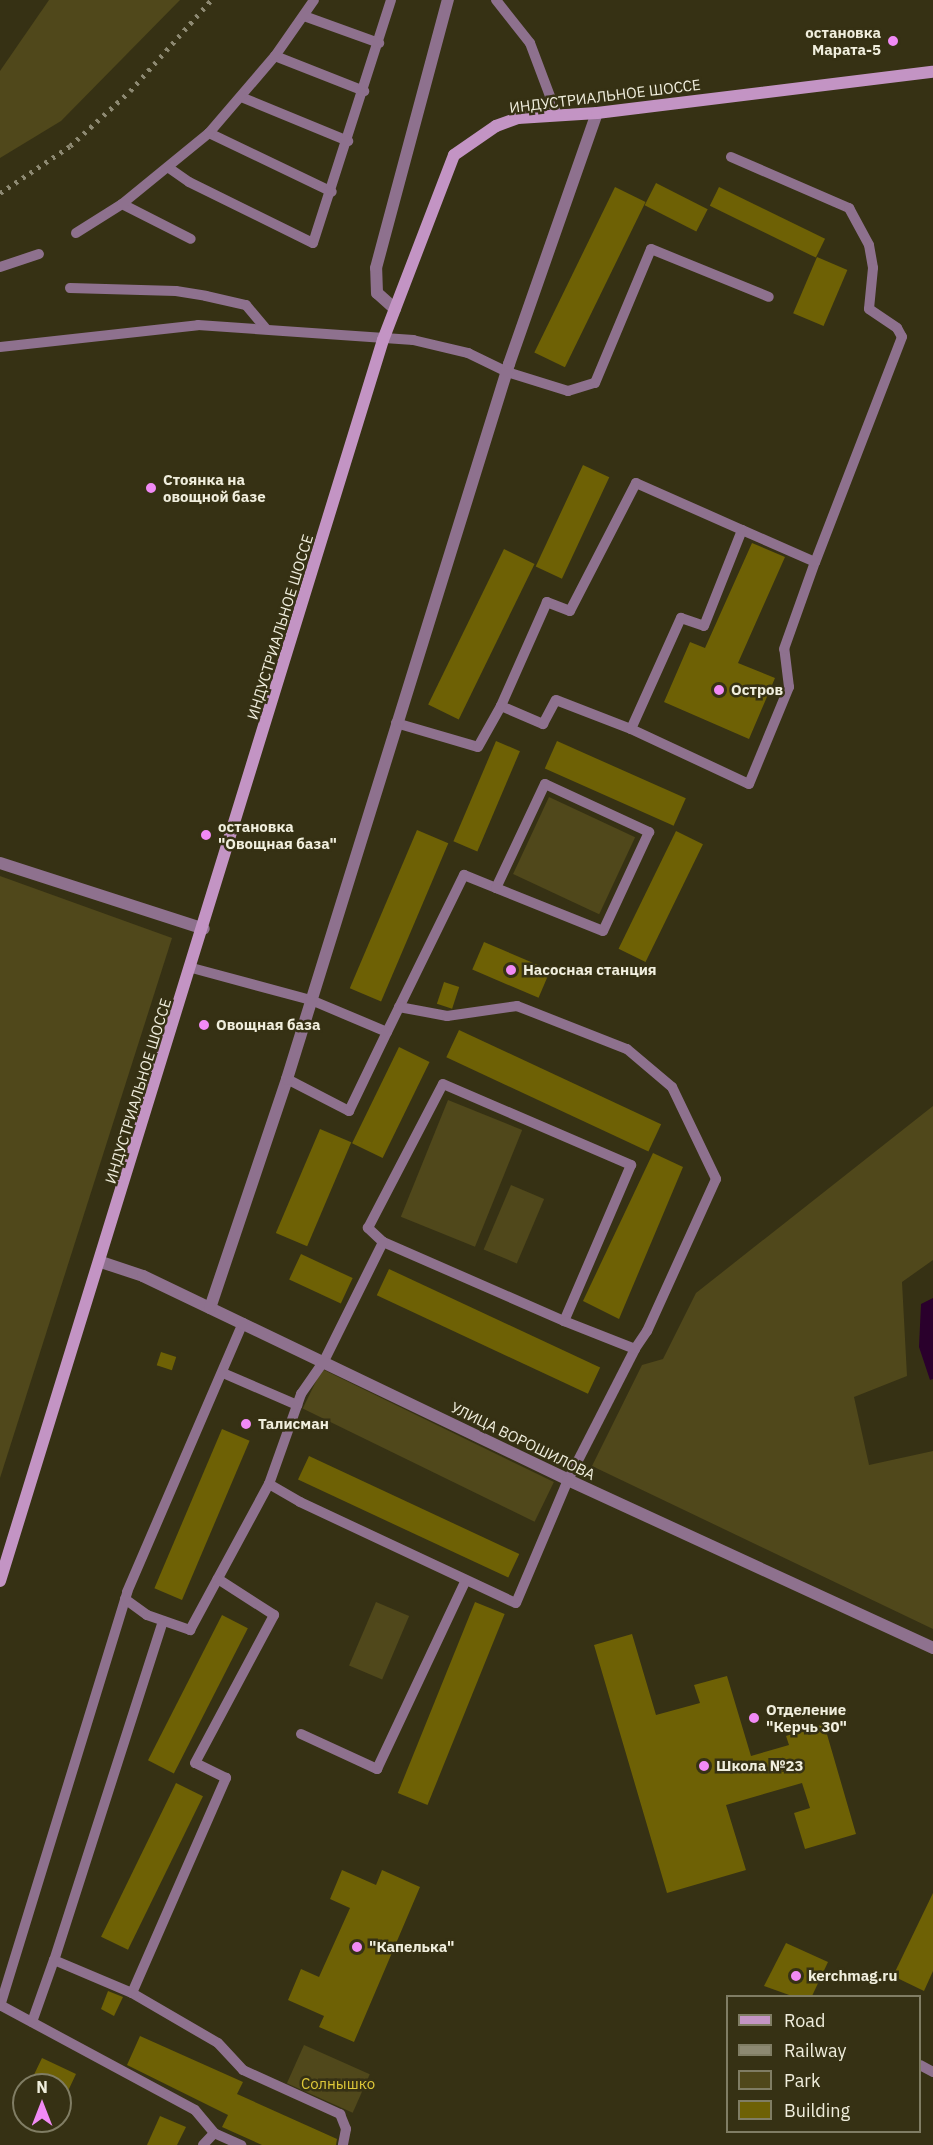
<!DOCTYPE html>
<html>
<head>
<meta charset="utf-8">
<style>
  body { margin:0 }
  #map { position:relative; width:933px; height:2145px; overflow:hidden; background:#363114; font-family:"IBM Plex Sans",sans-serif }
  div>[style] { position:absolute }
  .green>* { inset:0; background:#50481b; transform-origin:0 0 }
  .water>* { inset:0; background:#2a002c }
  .building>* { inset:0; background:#6e6105; transform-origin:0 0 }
  .lane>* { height:10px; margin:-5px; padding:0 5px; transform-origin:5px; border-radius:5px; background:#8e718e }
  .street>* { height:12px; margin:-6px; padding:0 6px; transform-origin:6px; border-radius:6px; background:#8e718e }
  .secondary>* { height:12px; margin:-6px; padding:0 6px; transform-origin:6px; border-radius:6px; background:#c394c4 }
  .rail>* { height:4.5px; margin-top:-2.25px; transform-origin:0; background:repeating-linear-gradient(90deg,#8d8972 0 3px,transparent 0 9px) }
  .dots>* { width:16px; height:16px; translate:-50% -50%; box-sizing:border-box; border:3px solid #363114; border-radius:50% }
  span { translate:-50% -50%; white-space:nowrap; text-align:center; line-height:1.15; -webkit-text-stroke:5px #363114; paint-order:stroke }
  .poi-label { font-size:15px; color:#f0eedd; font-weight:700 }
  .right { translate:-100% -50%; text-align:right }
  .left { translate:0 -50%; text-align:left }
  .street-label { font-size:15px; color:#f0eedd }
  .park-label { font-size:15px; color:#dec839 }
  .legend { position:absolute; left:726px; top:1995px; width:195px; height:138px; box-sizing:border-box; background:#363114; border:2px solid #807d64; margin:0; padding:8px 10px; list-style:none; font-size:18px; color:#f0eedd }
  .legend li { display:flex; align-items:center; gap:12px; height:30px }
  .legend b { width:30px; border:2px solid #807d64 }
  .north { position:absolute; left:12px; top:2073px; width:60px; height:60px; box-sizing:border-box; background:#363114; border:2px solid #807d64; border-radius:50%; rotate:0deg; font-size:16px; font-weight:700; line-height:24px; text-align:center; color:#f0eedd }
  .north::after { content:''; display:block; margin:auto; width:21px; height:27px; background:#f18af5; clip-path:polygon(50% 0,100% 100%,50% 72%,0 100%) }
</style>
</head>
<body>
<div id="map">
  <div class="green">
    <i style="clip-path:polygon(49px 0,180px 0,61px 121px,0 158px,0 71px)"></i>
    <i style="left:549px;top:797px;width:95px;height:85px;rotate:25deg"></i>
    <i style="clip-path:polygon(0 876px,172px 938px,0 1478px)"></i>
    <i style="left:448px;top:1100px;width:80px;height:126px;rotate:22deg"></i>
    <i style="clip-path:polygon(933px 1106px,933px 1260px,902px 1282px,907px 1376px,854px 1397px,869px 1465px,933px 1451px,933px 1629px,592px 1466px,642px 1365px,663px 1359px,696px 1293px)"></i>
    <i style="left:511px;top:1185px;width:36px;height:70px;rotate:23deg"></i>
    <i style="left:322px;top:1369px;width:258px;height:44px;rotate:26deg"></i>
    <i style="left:376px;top:1602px;width:36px;height:69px;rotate:23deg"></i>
    <i style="left:304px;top:2045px;width:72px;height:42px;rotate:24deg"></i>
  </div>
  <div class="water">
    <i style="clip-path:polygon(933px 1298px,933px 1379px,930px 1380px,919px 1347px,921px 1304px)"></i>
  </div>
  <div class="building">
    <i style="left:656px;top:183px;width:58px;height:25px;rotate:27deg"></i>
    <i style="left:615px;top:187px;width:34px;height:184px;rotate:26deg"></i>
    <i style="left:719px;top:187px;width:118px;height:21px;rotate:26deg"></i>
    <i style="left:817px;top:257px;width:33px;height:61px;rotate:23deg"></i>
    <i style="left:583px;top:465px;width:29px;height:112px;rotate:25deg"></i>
    <i style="clip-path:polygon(752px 543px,785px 557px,738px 663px,775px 678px,749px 739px,664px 702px,690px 642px,705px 648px)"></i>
    <i style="left:504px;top:549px;width:34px;height:173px;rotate:26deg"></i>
    <i style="left:496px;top:741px;width:26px;height:109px;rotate:23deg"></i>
    <i style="left:557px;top:741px;width:141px;height:30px;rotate:24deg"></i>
    <i style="left:417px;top:830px;width:34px;height:172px;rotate:23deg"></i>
    <i style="left:676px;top:831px;width:30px;height:131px;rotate:26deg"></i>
    <i style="left:484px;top:942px;width:72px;height:30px;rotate:23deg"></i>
    <i style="left:444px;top:982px;width:16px;height:23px;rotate:18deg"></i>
    <i style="left:459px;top:1030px;width:223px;height:30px;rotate:25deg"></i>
    <i style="left:399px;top:1047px;width:34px;height:107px;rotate:26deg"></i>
    <i style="left:320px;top:1129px;width:34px;height:113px;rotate:23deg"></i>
    <i style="clip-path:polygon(653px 1153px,683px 1167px,619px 1319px,583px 1301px)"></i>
    <i style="left:301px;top:1254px;width:57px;height:28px;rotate:25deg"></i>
    <i style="left:389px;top:1269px;width:233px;height:29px;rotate:25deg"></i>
    <i style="left:161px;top:1352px;width:16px;height:14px;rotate:18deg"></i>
    <i style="left:222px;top:1429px;width:30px;height:173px;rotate:23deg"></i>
    <i style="left:309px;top:1456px;width:232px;height:26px;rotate:25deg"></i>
    <i style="left:475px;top:1602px;width:32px;height:206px;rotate:22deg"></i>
    <i style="left:222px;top:1615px;width:29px;height:163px;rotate:27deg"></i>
    <i style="clip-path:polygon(632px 1634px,656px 1715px,700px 1703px,694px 1685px,727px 1676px,751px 1756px,789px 1745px,786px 1736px,824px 1724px,856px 1834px,805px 1849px,794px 1813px,810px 1808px,802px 1783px,726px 1805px,746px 1870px,667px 1893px,594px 1645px)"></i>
    <i style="left:176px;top:1783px;width:30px;height:171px;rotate:26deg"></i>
    <i style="clip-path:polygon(342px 1870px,376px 1885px,382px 1870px,420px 1887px,354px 2042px,319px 2027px,324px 2016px,288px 2000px,301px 1969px,319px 1977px,350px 1908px,330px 1899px)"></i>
    <i style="clip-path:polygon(933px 1893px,933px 1971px,924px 1991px,893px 1976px)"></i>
    <i style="clip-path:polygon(786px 1943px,828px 1962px,812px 1996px,792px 1996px,764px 1986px)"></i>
    <i style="clip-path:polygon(108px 1991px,123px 1997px,114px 2016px,101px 2009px)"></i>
    <i style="clip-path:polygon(140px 2036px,243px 2082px,237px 2094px,337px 2139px,336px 2145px,262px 2145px,222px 2127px,228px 2115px,127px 2065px)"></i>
    <i style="clip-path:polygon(42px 2058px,76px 2074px,60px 2108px,60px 2085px,29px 2085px)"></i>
    <i style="clip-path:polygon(160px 2116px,186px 2127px,177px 2145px,147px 2145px)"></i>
  </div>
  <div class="lane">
    <i style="left:496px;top:0;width:55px;rotate:51.7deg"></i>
    <i style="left:530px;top:43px;width:77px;rotate:69.4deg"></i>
    <i style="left:304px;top:16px;width:80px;rotate:19.8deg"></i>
    <i style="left:275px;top:56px;width:96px;rotate:21.5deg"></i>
    <i style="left:241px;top:97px;width:116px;rotate:22.4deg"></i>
    <i style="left:209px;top:133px;width:136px;rotate:25.6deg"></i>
    <i style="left:731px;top:157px;width:129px;rotate:23.4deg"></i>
    <i style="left:849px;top:208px;width:42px;rotate:61.6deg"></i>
    <i style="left:869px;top:245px;width:23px;rotate:80deg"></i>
    <i style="left:873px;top:268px;width:41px;rotate:95.6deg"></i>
    <i style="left:869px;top:309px;width:34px;rotate:34deg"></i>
    <i style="left:897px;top:328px;width:10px;rotate:61deg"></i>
    <i style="left:902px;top:337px;width:241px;rotate:111.1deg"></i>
    <i style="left:169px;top:168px;width:24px;rotate:35deg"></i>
    <i style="left:189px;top:182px;width:138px;rotate:26.2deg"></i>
    <i style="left:313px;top:243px;width:255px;rotate:-72.2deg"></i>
    <i style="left:122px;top:204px;width:77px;rotate:26.9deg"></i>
    <i style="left:76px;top:233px;width:54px;rotate:-32.2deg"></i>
    <i style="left:122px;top:204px;width:112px;rotate:-39.2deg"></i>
    <i style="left:209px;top:133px;width:101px;rotate:-49.4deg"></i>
    <i style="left:275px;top:56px;width:68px;rotate:-55.1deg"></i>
    <i style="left:0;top:267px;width:41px;rotate:-18.4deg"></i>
    <i style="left:70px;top:288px;width:106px;rotate:1.6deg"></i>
    <i style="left:176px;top:291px;width:30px;rotate:9deg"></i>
    <i style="left:206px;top:296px;width:41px;rotate:12.7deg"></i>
    <i style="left:246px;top:305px;width:31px;rotate:50deg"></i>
    <i style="left:0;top:347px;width:199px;rotate:-6.3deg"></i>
    <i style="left:198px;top:325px;width:216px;rotate:4deg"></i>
    <i style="left:413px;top:340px;width:57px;rotate:13.3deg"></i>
    <i style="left:468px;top:353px;width:43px;rotate:26deg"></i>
    <i style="left:507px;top:372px;width:64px;rotate:17.3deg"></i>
    <i style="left:568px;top:391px;width:28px;rotate:-17deg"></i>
    <i style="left:595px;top:383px;width:145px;rotate:-67.3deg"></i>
    <i style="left:651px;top:249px;width:127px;rotate:22.1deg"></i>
    <i style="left:396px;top:723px;width:85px;rotate:16.3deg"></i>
    <i style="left:478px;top:747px;width:47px;rotate:-60.7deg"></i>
    <i style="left:501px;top:706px;width:46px;rotate:23.2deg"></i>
    <i style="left:543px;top:724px;width:27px;rotate:-62deg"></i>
    <i style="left:556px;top:700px;width:80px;rotate:21.1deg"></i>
    <i style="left:631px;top:729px;width:122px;rotate:-65.8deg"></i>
    <i style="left:681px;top:618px;width:24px;rotate:19deg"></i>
    <i style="left:704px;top:626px;width:103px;rotate:-68.4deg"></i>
    <i style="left:742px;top:530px;width:116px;rotate:-156.1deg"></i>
    <i style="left:636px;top:483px;width:144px;rotate:117.3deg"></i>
    <i style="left:570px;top:611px;width:25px;rotate:-159deg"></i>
    <i style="left:547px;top:602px;width:114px;rotate:113.9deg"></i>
    <i style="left:631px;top:729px;width:130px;rotate:25deg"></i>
    <i style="left:749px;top:784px;width:105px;rotate:-67.6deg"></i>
    <i style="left:789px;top:687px;width:38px;rotate:-97deg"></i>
    <i style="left:784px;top:649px;width:92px;rotate:-70.4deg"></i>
    <i style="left:815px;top:562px;width:80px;rotate:-156.3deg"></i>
    <i style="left:192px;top:968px;width:123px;rotate:15.1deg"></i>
    <i style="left:311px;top:1000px;width:82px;rotate:22.8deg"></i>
    <i style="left:387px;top:1032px;width:175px;rotate:-63.9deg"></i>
    <i style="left:464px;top:875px;width:35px;rotate:22deg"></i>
    <i style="left:496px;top:888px;width:115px;rotate:-64.8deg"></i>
    <i style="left:545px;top:784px;width:115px;rotate:24.8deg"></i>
    <i style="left:649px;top:832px;width:109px;rotate:114.9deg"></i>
    <i style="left:603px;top:931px;width:115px;rotate:-158.1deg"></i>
    <i style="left:399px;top:1007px;width:49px;rotate:10.6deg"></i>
    <i style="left:447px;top:1016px;width:71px;rotate:-8.1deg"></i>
    <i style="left:517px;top:1006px;width:118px;rotate:21.4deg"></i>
    <i style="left:627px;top:1049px;width:59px;rotate:40.2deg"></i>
    <i style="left:672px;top:1087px;width:102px;rotate:64.4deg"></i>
    <i style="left:716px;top:1179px;width:167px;rotate:114.4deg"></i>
    <i style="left:647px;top:1331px;width:22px;rotate:124deg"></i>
    <i style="left:287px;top:1079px;width:70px;rotate:27.3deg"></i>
    <i style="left:349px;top:1111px;width:88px;rotate:-64.3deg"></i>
    <i style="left:443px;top:1084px;width:205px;rotate:23.3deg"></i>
    <i style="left:631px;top:1165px;width:170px;rotate:113.2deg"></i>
    <i style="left:564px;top:1321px;width:197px;rotate:-156.4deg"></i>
    <i style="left:383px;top:1242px;width:21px;rotate:-137deg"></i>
    <i style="left:368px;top:1228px;width:162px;rotate:-62.5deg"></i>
    <i style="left:223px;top:1373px;width:81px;rotate:23.4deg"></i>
    <i style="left:269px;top:1484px;width:36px;rotate:30deg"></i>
    <i style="left:300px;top:1502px;width:238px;rotate:25.1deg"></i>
    <i style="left:516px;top:1603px;width:134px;rotate:-67.1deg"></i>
    <i style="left:568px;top:1480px;width:147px;rotate:-62.9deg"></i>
    <i style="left:635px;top:1349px;width:76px;rotate:-158.5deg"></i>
    <i style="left:125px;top:1599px;width:27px;rotate:36deg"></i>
    <i style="left:147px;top:1615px;width:46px;rotate:19.2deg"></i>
    <i style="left:190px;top:1630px;width:166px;rotate:-61.6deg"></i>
    <i style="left:269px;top:1484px;width:96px;rotate:-70.4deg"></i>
    <i style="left:301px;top:1394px;width:40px;rotate:-55.1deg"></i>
    <i style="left:324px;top:1361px;width:133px;rotate:-63.6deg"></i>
    <i style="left:163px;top:1621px;width:356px;rotate:107.8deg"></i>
    <i style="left:54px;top:1960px;width:85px;rotate:22.9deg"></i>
    <i style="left:132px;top:1993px;width:235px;rotate:-66.4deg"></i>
    <i style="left:226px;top:1778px;width:34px;rotate:-154deg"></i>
    <i style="left:195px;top:1763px;width:168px;rotate:-61.9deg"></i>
    <i style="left:274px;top:1615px;width:67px;rotate:-147.3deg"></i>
    <i style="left:301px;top:1734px;width:84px;rotate:24.7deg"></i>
    <i style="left:377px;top:1769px;width:207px;rotate:-64.8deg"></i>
    <i style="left:132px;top:1993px;width:99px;rotate:30.2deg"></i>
    <i style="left:218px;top:2043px;width:37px;rotate:47deg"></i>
    <i style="left:243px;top:2070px;width:107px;rotate:24.4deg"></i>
    <i style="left:340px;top:2114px;width:16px;rotate:68deg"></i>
    <i style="left:346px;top:2129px;width:16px;rotate:101deg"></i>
    <i style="left:0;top:2005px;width:221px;rotate:28.3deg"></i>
    <i style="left:195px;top:2110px;width:30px;rotate:50deg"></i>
    <i style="left:214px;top:2133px;width:30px;rotate:24deg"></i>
    <i style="left:0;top:2006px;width:433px;rotate:-72.9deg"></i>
    <i style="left:127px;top:1592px;width:293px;rotate:-66.7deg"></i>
    <i style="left:32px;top:2022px;width:66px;rotate:-70.5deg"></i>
    <i style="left:920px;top:2065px;width:15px;rotate:28deg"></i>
    <i style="left:203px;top:2145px;width:16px;rotate:-47deg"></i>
  </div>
  <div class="street">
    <i style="left:395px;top:309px;width:24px;rotate:-138deg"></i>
    <i style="left:377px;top:293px;width:25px;rotate:-92deg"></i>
    <i style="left:376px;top:268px;width:278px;rotate:-75deg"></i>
    <i style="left:0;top:863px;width:214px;rotate:17.9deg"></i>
    <i style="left:101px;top:1262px;width:44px;rotate:18.4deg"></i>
    <i style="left:143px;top:1276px;width:471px;rotate:25.6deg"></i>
    <i style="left:568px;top:1480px;width:402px;rotate:24.7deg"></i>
    <i style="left:210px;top:1308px;width:242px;rotate:-71.4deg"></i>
    <i style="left:287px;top:1079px;width:749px;rotate:-72.75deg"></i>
    <i style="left:509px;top:364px;width:266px;rotate:-70.7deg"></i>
  </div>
  <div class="secondary">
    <i style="left:0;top:1581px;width:1299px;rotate:-72.85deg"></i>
    <i style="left:383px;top:340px;width:198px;rotate:-69deg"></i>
    <i style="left:454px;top:155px;width:51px;rotate:-34.6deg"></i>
    <i style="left:496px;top:126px;width:23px;rotate:-20deg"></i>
    <i style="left:518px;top:118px;width:79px;rotate:-3.6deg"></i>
    <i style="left:597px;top:113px;width:338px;rotate:-7deg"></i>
  </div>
  <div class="rail">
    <i style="left:0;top:193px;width:84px;rotate:-33.9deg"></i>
    <i style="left:70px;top:146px;width:81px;rotate:-42.5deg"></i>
    <i style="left:130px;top:91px;width:122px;rotate:-48.3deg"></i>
  </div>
  <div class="dots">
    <i style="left:893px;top:41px;background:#f18af5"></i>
    <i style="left:151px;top:488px;background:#f18af5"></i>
    <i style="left:719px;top:690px;background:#f18af5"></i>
    <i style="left:206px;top:835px;background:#f18af5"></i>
    <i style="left:511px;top:970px;background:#f18af5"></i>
    <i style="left:204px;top:1025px;background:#f18af5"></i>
    <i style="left:246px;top:1424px;background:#f18af5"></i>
    <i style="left:754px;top:1718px;background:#f18af5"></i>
    <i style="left:704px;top:1766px;background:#f18af5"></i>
    <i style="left:357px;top:1947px;background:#f18af5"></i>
    <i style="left:796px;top:1976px;background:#f18af5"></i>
  </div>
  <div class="poi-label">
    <span class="right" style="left:881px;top:41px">остановка<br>Марата-5</span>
    <span class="left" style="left:163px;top:488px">Стоянка на<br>овощной базе</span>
    <span class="left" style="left:731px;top:690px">Остров</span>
    <span class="left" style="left:218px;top:835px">остановка<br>"Овощная база"</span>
    <span class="left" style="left:523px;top:970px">Насосная станция</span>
    <span class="left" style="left:216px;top:1025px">Овощная база</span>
    <span class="left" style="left:258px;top:1424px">Талисман</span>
    <span class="left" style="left:766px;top:1718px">Отделение<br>"Керчь 30"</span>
    <span class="left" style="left:716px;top:1766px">Школа №23</span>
    <span class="left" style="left:369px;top:1947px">"Капелька"</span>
    <span class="left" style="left:808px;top:1976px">kerchmag.ru</span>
  </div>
  <div class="street-label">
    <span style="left:605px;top:96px;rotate:-7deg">ИНДУСТРИАЛЬНОЕ ШОССЕ</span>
    <span style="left:280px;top:627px;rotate:-73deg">ИНДУСТРИАЛЬНОЕ ШОССЕ</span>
    <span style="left:138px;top:1091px;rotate:-73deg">ИНДУСТРИАЛЬНОЕ ШОССЕ</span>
    <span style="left:523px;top:1441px;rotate:26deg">УЛИЦА ВОРОШИЛОВА</span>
  </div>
  <div class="park-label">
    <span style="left:338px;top:2084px">Солнышко</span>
  </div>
  <ul class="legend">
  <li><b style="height:8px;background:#c394c4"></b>Road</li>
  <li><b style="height:8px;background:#8d8972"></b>Railway</li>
  <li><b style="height:16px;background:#50481b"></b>Park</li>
  <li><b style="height:16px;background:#6e6105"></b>Building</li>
  </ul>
  <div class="north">N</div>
</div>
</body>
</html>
